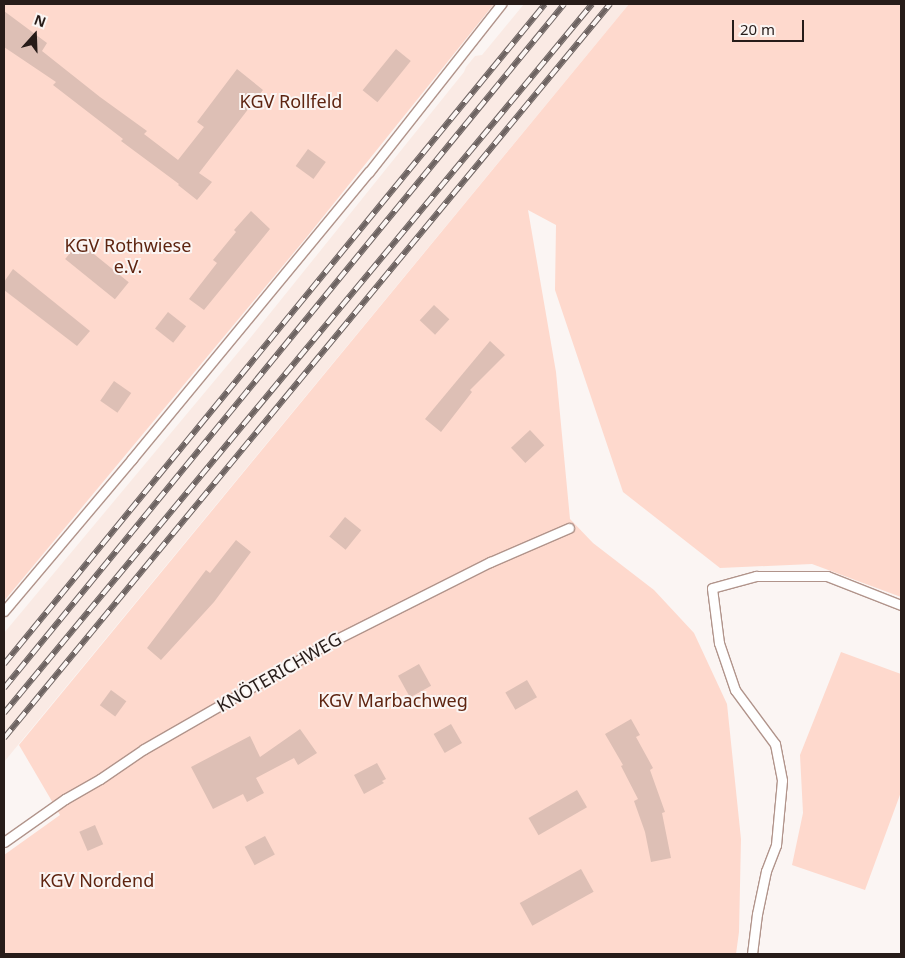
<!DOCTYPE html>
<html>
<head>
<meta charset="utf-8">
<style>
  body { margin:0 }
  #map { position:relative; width:905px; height:958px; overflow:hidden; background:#fbf5f3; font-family:"Noto Sans",sans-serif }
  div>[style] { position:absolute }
  .built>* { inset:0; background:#faeae4 }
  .green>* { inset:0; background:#fed9cd }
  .building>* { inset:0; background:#ddbfb5; transform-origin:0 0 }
  .roads { filter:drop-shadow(1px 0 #b1948b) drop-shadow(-1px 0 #b1948b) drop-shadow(0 1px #b1948b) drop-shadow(0 -1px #b1948b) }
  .service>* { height:9px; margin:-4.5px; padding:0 4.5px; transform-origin:4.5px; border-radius:4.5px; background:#fff }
  .rail>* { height:5.5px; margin-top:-2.75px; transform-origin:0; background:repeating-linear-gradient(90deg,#fbf5f3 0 11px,#6d6361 0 22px); box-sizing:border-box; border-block:1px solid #6d6361 }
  span { translate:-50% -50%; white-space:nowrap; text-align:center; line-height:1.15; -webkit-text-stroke:4px #fbf5f3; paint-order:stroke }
  .park-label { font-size:18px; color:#5e2410 }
  .street-label { font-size:18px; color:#271c19 }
  .frame { position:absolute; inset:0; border:5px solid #271c19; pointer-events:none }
  .north { position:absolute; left:10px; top:10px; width:50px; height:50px; -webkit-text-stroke:4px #fbf5f3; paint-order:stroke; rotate:20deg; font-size:14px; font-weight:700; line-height:20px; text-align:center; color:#271c19 }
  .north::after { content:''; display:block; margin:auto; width:18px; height:22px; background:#271c19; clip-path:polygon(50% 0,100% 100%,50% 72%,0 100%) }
  .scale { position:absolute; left:732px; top:20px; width:72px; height:22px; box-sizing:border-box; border:2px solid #271c19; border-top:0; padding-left:6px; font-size:15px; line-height:18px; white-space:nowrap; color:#271c19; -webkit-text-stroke:4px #fbf5f3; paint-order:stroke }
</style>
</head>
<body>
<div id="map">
  <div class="built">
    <i style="clip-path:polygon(524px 4px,629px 4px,4px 762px,4px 633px,251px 337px,464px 72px,466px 67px,475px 56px,482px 55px)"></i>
  </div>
  <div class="green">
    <i style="clip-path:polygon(4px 4px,494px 4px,306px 238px,4px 601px)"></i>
    <i style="clip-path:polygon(629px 4px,901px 4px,901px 597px,812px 564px,720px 568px,623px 492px,555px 290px,556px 225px,528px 210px,556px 372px,570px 519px,593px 543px,654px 590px,694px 633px,727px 704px,741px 839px,739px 932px,736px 954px,4px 954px,4px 855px,60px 815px,19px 745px)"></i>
    <i style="clip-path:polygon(841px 652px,901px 674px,901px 792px,865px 890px,792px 865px,803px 813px,800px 755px)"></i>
  </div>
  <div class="building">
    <i style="clip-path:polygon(4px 11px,47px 43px,42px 51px,100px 97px,147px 131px,144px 134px,178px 160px,204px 127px,197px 122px,237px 69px,263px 90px,199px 173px,212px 182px,197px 200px,178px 185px,179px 184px,121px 141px,123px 139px,53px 85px,56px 82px,4px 47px)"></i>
    <i style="left:396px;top:49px;width:19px;height:53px;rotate:39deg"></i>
    <i style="left:308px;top:149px;width:22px;height:21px;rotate:36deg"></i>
    <i style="clip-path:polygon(251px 211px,270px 229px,204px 310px,189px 299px,217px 263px,213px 260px,236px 232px,234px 230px)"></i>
    <i style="left:79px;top:242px;width:64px;height:22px;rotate:39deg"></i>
    <i style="clip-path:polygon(13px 269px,90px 331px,77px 346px,4px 290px,4px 282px)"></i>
    <i style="left:434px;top:305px;width:21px;height:21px;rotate:43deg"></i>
    <i style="left:168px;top:312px;width:23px;height:21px;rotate:38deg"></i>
    <i style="clip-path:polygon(490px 341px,505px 355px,470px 390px,472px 392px,441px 432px,425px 419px)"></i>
    <i style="left:114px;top:381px;width:21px;height:24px;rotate:35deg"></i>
    <i style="left:530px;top:430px;width:21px;height:26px;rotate:47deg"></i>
    <i style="left:345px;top:517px;width:21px;height:25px;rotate:39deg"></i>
    <i style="clip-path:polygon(236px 540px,251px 552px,214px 602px,161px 660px,147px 648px,206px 570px,210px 573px)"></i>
    <i style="left:419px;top:664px;width:25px;height:24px;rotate:61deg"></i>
    <i style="left:527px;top:680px;width:20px;height:25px;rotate:60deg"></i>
    <i style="left:111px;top:690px;width:19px;height:19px;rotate:36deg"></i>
    <i style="clip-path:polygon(631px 719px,640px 735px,636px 737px,653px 768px,650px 770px,665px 812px,662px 813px,671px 858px,651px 862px,645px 832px,634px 801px,638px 799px,621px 766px,623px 765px,605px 734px)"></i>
    <i style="left:451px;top:724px;width:22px;height:20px;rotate:60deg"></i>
    <i style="clip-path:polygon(300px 729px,317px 753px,298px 765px,294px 758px,256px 778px,264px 793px,247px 802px,243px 794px,213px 809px,191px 767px,250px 736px,260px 757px)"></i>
    <i style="clip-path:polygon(377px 763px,386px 779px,382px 781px,384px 783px,364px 794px,354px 775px)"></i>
    <i style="left:577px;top:790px;width:20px;height:56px;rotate:60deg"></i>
    <i style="left:95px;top:825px;width:21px;height:17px;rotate:67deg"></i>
    <i style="left:265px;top:836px;width:21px;height:23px;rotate:62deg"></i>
    <i style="left:581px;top:869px;width:26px;height:70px;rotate:61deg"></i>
  </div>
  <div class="roads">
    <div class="service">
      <i style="left:4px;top:611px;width:199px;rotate:-49.9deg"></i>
      <i style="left:132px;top:459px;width:372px;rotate:-50.5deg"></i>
      <i style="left:369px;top:172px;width:214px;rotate:-51.8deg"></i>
      <i style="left:4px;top:842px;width:75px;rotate:-35.2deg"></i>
      <i style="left:65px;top:799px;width:40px;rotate:-29.7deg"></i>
      <i style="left:100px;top:779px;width:53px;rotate:-34.3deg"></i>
      <i style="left:144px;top:749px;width:209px;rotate:-29.9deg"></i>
      <i style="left:325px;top:645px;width:185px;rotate:-26.7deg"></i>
      <i style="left:490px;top:562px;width:86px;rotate:-23.3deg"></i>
      <i style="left:752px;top:954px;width:40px;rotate:-82.9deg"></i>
      <i style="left:757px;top:914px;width:44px;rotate:-78.2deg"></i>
      <i style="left:766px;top:871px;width:28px;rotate:-69deg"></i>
      <i style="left:776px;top:845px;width:65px;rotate:-84.7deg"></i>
      <i style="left:782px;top:780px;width:37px;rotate:-101deg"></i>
      <i style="left:775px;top:744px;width:67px;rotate:-126.5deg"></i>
      <i style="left:735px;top:690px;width:50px;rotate:-108.8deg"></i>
      <i style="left:719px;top:643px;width:55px;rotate:-97.3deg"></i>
      <i style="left:712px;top:588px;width:46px;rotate:-15.3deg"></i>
      <i style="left:756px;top:576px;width:71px"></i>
      <i style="left:827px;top:576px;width:79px;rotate:21.4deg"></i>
    </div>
  </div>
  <div class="rail">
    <i style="left:4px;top:664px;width:853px;rotate:-50.66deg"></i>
    <i style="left:4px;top:688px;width:884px;rotate:-50.69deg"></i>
    <i style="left:4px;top:713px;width:921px;rotate:-50.33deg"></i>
    <i style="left:4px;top:738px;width:952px;rotate:-50.46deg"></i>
  </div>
  <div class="park-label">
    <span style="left:291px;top:101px">KGV Rollfeld</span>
    <span style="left:128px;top:256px">KGV Rothwiese<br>e.V.</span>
    <span style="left:393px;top:700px">KGV Marbachweg</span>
    <span style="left:97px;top:880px">KGV Nordend</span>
  </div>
  <div class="street-label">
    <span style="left:279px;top:672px;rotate:-30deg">KNÖTERICHWEG</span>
  </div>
  <div class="frame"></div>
  <div class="north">N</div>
  <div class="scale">20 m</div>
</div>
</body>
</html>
